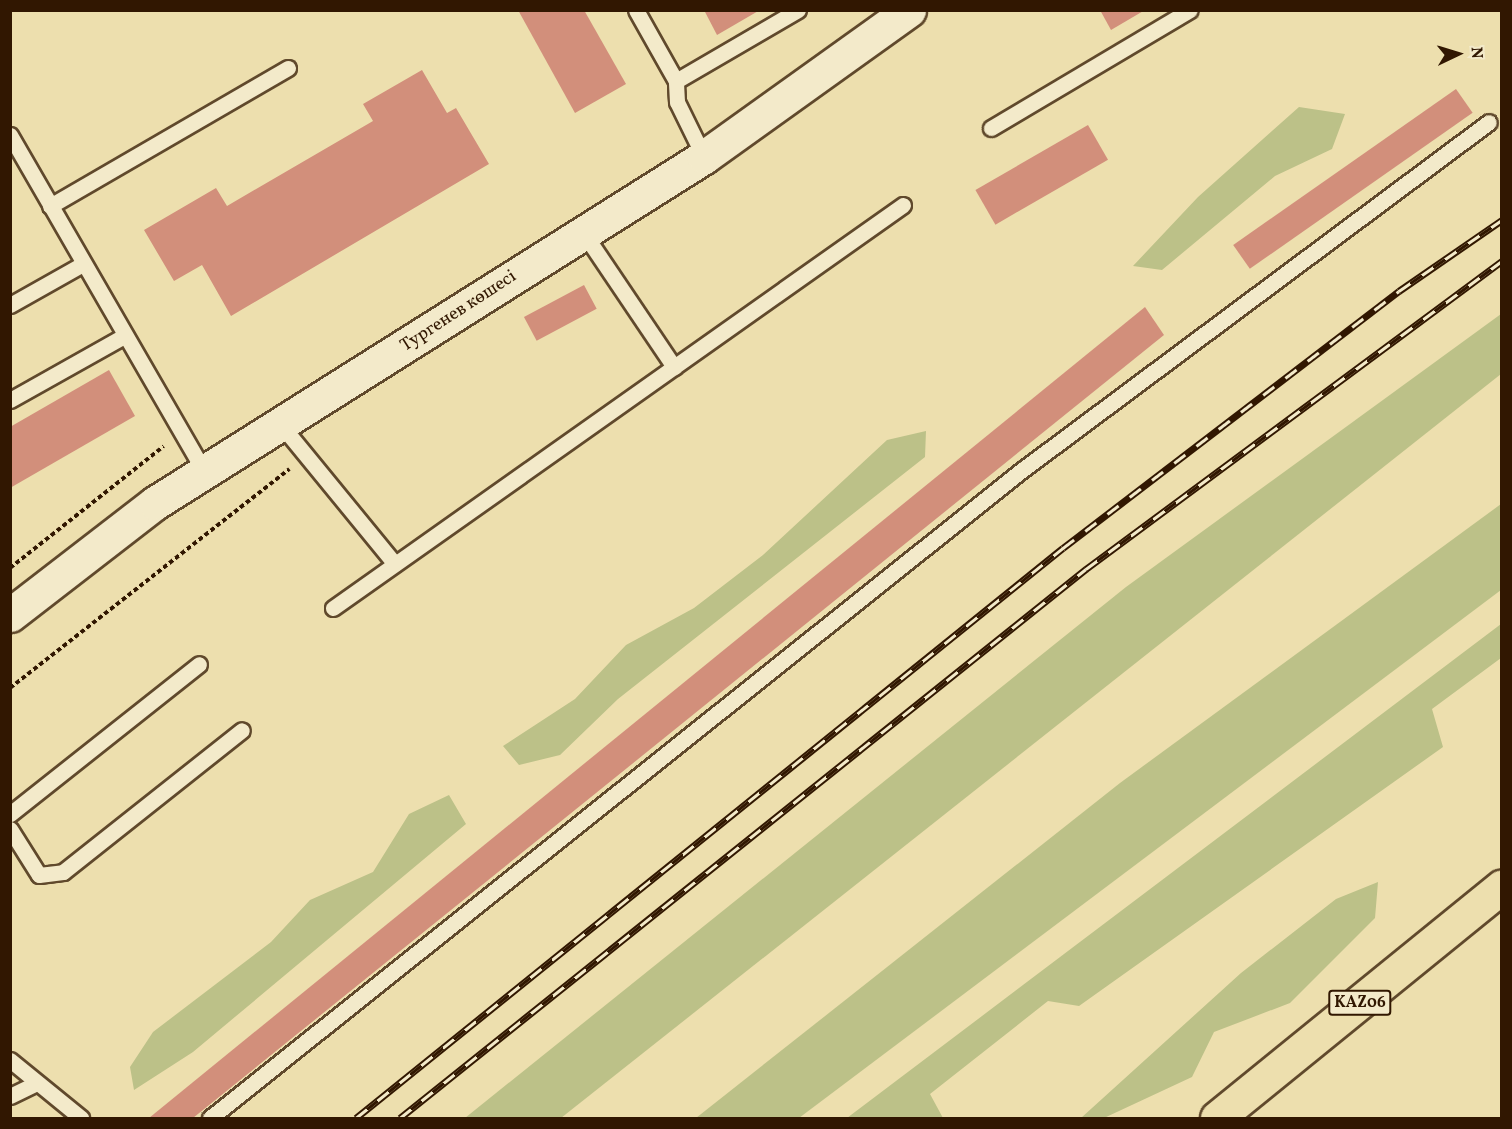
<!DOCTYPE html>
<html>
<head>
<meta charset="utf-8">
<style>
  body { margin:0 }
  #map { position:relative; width:1512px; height:1129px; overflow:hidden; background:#eddfae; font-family:Vollkorn,serif }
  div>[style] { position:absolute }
  .green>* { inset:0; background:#bcc188 }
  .building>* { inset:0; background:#d28f7b; transform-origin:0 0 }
  .path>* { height:4px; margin-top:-2px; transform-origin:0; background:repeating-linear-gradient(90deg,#311701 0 4.5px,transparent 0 7.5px) }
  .roads { filter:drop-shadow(2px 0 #60492c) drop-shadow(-2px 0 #60492c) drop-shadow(0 2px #60492c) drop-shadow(0 -2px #60492c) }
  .lane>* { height:15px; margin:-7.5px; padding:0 7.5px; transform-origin:7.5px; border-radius:7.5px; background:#f3eaca }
  .secondary>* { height:33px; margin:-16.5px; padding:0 16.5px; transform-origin:16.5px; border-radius:16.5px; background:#f3eaca }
  .highway>* { height:33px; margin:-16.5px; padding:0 16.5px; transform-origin:16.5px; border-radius:16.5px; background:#eddfae }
  .rail>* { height:7px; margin-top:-3.5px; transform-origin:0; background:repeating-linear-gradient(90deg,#f3eaca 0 14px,#311701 0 28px); box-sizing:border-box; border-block:2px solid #311701 }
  span { translate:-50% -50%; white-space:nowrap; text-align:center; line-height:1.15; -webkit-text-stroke:4.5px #f3eaca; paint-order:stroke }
  .shield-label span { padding:2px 4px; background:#f3eaca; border:2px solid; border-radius:4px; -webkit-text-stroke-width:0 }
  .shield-label { font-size:16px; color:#311701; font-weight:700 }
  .street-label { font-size:18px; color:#311701 }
  .frame { position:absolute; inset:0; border:12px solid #311701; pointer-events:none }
  .north { position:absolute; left:1428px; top:24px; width:60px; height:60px; -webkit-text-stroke:4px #f3eaca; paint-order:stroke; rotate:86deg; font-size:16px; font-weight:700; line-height:24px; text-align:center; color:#311701 }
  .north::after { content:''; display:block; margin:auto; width:21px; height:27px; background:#311701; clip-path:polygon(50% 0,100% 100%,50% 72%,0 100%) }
</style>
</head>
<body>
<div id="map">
  <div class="green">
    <i style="clip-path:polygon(1299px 107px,1345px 114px,1332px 149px,1275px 176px,1162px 270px,1133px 266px,1198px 197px)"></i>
    <i style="clip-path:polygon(1501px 314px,1501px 374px,561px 1118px,465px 1118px,1126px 587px)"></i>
    <i style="clip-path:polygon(926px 431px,925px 457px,618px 699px,560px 755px,519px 765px,503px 746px,575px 699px,626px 645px,694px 608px,763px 555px,887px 440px)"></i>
    <i style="clip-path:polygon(1501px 504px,1501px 590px,799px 1118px,696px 1118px,1120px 783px)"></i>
    <i style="clip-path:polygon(1501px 624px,1501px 658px,1432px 709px,1443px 747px,1079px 1006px,1048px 1001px,930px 1094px,943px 1118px,847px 1118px)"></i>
    <i style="clip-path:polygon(449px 795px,466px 824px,193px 1052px,134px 1090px,130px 1067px,153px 1032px,271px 942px,310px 900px,373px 872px,409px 814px)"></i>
    <i style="clip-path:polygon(1378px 882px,1375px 918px,1290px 1003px,1214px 1032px,1192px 1077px,1104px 1118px,1081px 1118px,1241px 973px,1336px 899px)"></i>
  </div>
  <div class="building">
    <i style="clip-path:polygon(518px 10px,584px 10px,626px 84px,575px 113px)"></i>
    <i style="clip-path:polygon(704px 10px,760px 10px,717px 35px)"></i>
    <i style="clip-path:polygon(1100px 10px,1145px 10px,1111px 30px)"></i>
    <i style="clip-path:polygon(422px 70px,447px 113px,456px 108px,489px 164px,231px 316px,202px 265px,174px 281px,144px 230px,216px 188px,227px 206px,373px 121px,363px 104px)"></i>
    <i style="left:1456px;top:89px;width:29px;height:272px;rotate:55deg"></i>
    <i style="left:1088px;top:125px;width:40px;height:130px;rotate:60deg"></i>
    <i style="left:584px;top:285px;width:27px;height:68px;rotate:62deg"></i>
    <i style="clip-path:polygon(1145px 307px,1164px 335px,193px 1118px,149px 1118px)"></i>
    <i style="clip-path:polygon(109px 370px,135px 416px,10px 488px,10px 427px)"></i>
  </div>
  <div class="path">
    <i style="left:10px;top:568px;width:196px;rotate:-38.4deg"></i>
    <i style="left:10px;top:688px;width:355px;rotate:-38.1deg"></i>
  </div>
  <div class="roads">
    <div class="lane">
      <i style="left:636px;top:10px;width:81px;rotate:60.6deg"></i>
      <i style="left:991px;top:128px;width:231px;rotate:-30.7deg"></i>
      <i style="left:10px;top:135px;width:390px;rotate:60deg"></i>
      <i style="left:704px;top:157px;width:61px;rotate:-116.1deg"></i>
      <i style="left:677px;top:102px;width:21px;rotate:-93deg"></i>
      <i style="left:676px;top:81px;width:141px;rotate:-30.2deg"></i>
      <i style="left:50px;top:206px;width:275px;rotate:-30.1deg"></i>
      <i style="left:583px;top:232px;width:163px;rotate:56deg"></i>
      <i style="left:10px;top:305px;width:81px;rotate:-29.4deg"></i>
      <i style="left:10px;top:400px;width:131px;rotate:-29.3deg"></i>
      <i style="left:282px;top:426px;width:178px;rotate:50.7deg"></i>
      <i style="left:333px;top:608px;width:698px;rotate:-35.26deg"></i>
      <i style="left:10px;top:814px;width:241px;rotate:-38.4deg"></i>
      <i style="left:10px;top:829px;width:54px;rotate:57.8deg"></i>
      <i style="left:39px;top:875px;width:24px;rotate:-7deg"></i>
      <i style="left:63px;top:872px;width:228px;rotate:-38.4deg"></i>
      <i style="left:10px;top:1060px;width:92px;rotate:39.2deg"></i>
      <i style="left:10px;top:1096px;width:28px;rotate:-26deg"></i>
      <i style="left:210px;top:1118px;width:1039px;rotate:-38.59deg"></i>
      <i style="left:1022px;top:470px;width:582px;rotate:-36.69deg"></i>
    </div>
    <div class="secondary">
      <i style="left:10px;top:615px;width:183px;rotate:-37.7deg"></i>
      <i style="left:155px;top:503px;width:649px;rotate:-32.22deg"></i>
      <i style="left:704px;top:157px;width:252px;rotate:-35.6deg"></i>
    </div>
    <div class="highway">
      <i style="left:1217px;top:1118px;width:367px;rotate:-39.1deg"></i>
    </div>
  </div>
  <div class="rail">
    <i style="left:356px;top:1118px;width:908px;rotate:-38.88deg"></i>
    <i style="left:1063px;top:548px;width:423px;rotate:-37.4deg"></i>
    <i style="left:1399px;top:291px;width:125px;rotate:-34.6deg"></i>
    <i style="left:400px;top:1118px;width:879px;rotate:-38.67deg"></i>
    <i style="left:1086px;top:569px;width:518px;rotate:-36.52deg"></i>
  </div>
  <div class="shield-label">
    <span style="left:1360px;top:1003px">KАZ06</span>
  </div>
  <div class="street-label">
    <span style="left:459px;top:312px;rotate:-33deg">Тургенев көшесі</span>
  </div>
  <div class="frame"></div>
  <div class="north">N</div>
</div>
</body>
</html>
